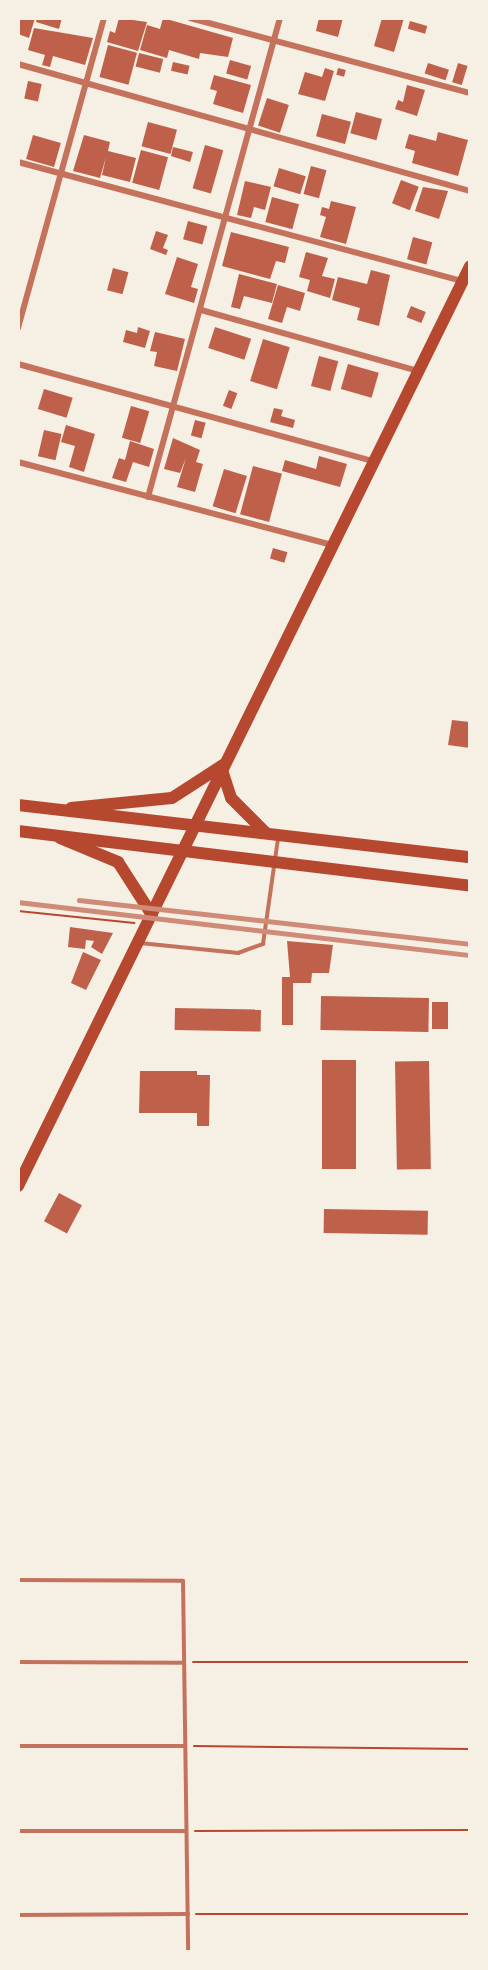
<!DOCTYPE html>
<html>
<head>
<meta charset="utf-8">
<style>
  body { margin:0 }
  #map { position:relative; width:488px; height:1970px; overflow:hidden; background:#f6efe4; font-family:"Nunito Sans",sans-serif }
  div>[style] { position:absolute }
  .building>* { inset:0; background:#bf614a; transform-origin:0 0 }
  .path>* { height:2px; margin:-1px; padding:0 1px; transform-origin:1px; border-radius:1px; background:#b5482f }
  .service>* { height:4px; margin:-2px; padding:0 2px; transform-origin:2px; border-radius:2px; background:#c5725c }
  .minor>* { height:6px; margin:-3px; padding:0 3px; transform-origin:3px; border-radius:3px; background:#c5725c }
  .secondary>* { height:12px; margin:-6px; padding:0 6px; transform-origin:6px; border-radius:6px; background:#b5482f }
  .primary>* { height:12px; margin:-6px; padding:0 6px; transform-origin:6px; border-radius:6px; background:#b5482f }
  .rail>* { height:4.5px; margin:-2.25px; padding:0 2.25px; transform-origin:2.25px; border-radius:2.25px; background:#cf8b77 }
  span { translate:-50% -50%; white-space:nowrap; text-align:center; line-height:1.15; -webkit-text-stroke:4.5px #f6efe4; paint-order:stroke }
  .frame { position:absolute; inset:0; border:20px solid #f6efe4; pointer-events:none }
</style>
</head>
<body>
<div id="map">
  <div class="building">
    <i style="clip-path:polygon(19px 18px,35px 18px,29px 38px,18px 34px)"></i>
    <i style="clip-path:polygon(37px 18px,62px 18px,59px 29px,36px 22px)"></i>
    <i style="clip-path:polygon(119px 18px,147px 22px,138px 51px,107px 42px,110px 31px,115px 33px)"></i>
    <i style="clip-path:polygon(163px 18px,233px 38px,228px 57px,200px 53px,199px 59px,169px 50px,167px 58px,140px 50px,147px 25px,160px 29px)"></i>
    <i style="clip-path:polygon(319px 18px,343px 18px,338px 37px,316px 31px)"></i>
    <i style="clip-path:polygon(382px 18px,404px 18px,394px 52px,374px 46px)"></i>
    <i style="left:410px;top:21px;width:18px;height:8px;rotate:16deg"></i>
    <i style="clip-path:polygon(34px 28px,93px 38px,85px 65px,53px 56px,50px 67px,42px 65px,45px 55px,28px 50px)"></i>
    <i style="left:108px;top:45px;width:30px;height:33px;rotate:15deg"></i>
    <i style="left:139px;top:53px;width:25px;height:14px;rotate:14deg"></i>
    <i style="left:230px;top:60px;width:22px;height:14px;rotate:16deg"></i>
    <i style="left:173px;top:62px;width:17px;height:9px;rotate:13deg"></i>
    <i style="left:428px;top:63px;width:22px;height:11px;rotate:18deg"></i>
    <i style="left:458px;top:63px;width:10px;height:20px;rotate:17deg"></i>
    <i style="clip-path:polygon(325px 68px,334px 71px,325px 101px,298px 94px,305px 72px,322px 77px)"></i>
    <i style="left:338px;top:68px;width:8px;height:7px;rotate:14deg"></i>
    <i style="clip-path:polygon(214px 75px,251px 85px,243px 113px,213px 104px,217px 91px,210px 89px)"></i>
    <i style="left:28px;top:81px;width:14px;height:18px;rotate:12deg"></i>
    <i style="clip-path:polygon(407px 85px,425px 90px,417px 116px,395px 109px,398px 100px,403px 102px)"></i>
    <i style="left:267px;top:98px;width:23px;height:29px;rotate:18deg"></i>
    <i style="left:356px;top:112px;width:27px;height:22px;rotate:15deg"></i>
    <i style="left:322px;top:114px;width:30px;height:23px;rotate:15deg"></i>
    <i style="left:148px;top:122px;width:30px;height:25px;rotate:15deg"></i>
    <i style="clip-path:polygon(438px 132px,468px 140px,458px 176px,412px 163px,415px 151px,405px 148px,409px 134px,436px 141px)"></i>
    <i style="left:33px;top:135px;width:29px;height:25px;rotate:16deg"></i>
    <i style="clip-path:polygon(84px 135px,110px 142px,108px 151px,136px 158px,130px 182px,102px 175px,106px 157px,100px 178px,73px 171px)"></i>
    <i style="left:205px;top:145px;width:19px;height:45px;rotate:16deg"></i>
    <i style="clip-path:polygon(173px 147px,193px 152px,190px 162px,171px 156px)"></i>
    <i style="left:141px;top:150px;width:28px;height:34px;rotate:15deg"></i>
    <i style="left:311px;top:166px;width:16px;height:29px;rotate:15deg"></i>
    <i style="left:279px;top:168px;width:28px;height:19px;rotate:17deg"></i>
    <i style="left:401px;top:180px;width:19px;height:25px;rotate:21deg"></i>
    <i style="clip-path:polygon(245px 181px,271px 187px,265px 210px,254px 207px,251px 218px,237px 215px)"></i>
    <i style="clip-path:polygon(423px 187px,448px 191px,439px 219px,415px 211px)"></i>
    <i style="left:272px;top:197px;width:28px;height:26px;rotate:15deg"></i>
    <i style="clip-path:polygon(331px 201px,356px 207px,346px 244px,320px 237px,326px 217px,320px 215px,322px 207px,329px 209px)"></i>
    <i style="left:188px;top:221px;width:20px;height:19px;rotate:15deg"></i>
    <i style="clip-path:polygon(156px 231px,168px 235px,163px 248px,168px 250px,166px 255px,150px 249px)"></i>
    <i style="clip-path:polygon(231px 232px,289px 247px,285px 263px,276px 261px,270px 279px,222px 266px)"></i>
    <i style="left:413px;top:237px;width:20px;height:23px;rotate:15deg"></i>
    <i style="clip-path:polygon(306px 252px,328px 258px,322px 276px,335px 279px,330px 298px,307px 291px,310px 280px,299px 277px)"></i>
    <i style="clip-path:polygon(177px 257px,198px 264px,191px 287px,198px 289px,194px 303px,165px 294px)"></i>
    <i style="left:113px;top:268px;width:16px;height:23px;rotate:15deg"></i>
    <i style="clip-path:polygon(371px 270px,390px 275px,379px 326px,357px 320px,360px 308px,332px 300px,338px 277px,367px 284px)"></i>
    <i style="clip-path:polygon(239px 274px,277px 284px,272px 303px,244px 296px,240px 309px,231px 307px)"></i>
    <i style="clip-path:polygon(278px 285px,305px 293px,300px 311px,287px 307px,282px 323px,268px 319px)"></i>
    <i style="left:411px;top:306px;width:16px;height:12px;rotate:22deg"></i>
    <i style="clip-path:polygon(138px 327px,150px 331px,145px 348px,123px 342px,126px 330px,137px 333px)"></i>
    <i style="left:215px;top:327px;width:38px;height:22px;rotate:18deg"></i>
    <i style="clip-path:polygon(155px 332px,185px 339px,177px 371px,154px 366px,157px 352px,150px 351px)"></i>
    <i style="left:263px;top:339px;width:28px;height:44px;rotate:17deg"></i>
    <i style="left:319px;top:356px;width:20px;height:31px;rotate:15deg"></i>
    <i style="left:348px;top:364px;width:32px;height:26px;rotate:16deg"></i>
    <i style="left:44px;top:389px;width:30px;height:21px;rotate:17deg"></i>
    <i style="left:229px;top:390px;width:9px;height:17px;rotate:21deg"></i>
    <i style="left:131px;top:406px;width:19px;height:33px;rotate:16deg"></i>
    <i style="clip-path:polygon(274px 408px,283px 410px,281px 416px,295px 420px,293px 428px,270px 422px)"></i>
    <i style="left:195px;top:420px;width:11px;height:16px;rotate:15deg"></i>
    <i style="clip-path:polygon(66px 425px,95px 434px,84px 472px,69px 467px,75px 446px,61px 442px)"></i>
    <i style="left:44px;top:430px;width:18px;height:27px;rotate:13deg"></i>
    <i style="clip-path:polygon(173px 438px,200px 450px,196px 462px,203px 464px,195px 492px,177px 487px,186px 458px,180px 473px,164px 469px)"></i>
    <i style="clip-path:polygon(130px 441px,154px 449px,149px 467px,133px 462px,126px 482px,112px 478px,119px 458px,125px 460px)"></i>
    <i style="clip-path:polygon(319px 456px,347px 464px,340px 487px,282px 471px,285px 460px,316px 469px)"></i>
    <i style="left:253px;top:466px;width:30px;height:50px;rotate:15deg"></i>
    <i style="left:224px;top:469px;width:24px;height:39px;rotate:17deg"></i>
    <i style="left:273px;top:548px;width:15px;height:11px;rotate:16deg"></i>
    <i style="clip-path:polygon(452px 720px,470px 722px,470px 748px,448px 745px)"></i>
    <i style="clip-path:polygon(70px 927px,113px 933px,102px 954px,91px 947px,94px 941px,86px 940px,85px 949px,68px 947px)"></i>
    <i style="clip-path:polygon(287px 941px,333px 945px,329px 973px,312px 973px,311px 983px,293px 983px,293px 1025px,282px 1025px,282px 977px,290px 977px)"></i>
    <i style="clip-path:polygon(83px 952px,101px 960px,86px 990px,71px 983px)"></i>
    <i style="left:321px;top:996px;width:108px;height:34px;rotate:1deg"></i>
    <i style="left:448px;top:1002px;width:27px;height:16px;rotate:90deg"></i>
    <i style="left:175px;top:1008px;width:86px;height:22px;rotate:1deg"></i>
    <i style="left:356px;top:1060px;width:109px;height:34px;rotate:90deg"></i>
    <i style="left:429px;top:1061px;width:108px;height:34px;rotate:89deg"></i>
    <i style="clip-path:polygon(140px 1071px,197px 1071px,197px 1075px,210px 1075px,209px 1126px,197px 1126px,197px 1113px,139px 1113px)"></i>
    <i style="left:59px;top:1193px;width:26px;height:32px;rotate:28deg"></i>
    <i style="left:324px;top:1209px;width:104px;height:24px;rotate:1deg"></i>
  </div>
  <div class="path">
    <i style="left:18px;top:911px;width:117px;rotate:5.9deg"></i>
    <i style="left:193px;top:1662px;width:277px"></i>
    <i style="left:194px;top:1746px;width:276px;rotate:0.6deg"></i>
    <i style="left:195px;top:1831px;width:275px;rotate:-0.2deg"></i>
    <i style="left:196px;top:1914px;width:274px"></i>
  </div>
  <div class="service">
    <i style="left:140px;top:943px;width:99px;rotate:5.8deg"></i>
    <i style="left:238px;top:953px;width:27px;rotate:-20deg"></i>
    <i style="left:263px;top:944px;width:107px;rotate:-81.9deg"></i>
    <i style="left:18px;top:1580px;width:165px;rotate:0.3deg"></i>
    <i style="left:183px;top:1581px;width:371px;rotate:89.2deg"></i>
    <i style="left:18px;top:1662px;width:166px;rotate:0.3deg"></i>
    <i style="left:18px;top:1746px;width:167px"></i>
    <i style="left:18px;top:1831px;width:168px"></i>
    <i style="left:18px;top:1915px;width:170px;rotate:-0.3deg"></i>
  </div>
  <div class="minor">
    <i style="left:190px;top:18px;width:290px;rotate:15deg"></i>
    <i style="left:18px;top:64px;width:470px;rotate:15.7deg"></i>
    <i style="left:18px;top:162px;width:461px;rotate:15deg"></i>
    <i style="left:201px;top:310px;width:225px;rotate:15.7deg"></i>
    <i style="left:18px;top:328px;width:322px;rotate:-74.5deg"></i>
    <i style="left:18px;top:364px;width:368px;rotate:15.3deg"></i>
    <i style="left:18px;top:462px;width:325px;rotate:14.8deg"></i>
    <i style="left:148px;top:497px;width:497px;rotate:-74.6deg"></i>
  </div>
  <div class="secondary">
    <i style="left:222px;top:770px;width:29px;rotate:72deg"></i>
    <i style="left:231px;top:798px;width:48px;rotate:45deg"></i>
    <i style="left:71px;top:808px;width:101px;rotate:-5.7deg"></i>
    <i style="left:172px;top:798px;width:61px;rotate:-32.9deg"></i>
    <i style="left:60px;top:838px;width:63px;rotate:22.5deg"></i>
    <i style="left:118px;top:862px;width:63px;rotate:57.3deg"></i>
    <i style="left:18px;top:1186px;width:1025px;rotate:-63.83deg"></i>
  </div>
  <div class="primary">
    <i style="left:18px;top:805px;width:455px;rotate:6.6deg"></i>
    <i style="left:18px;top:831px;width:455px;rotate:6.9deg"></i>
  </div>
  <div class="rail">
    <i style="left:79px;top:900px;width:393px;rotate:6.4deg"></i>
    <i style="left:18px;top:902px;width:455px;rotate:6.7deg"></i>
  </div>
  <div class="frame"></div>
</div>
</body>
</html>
